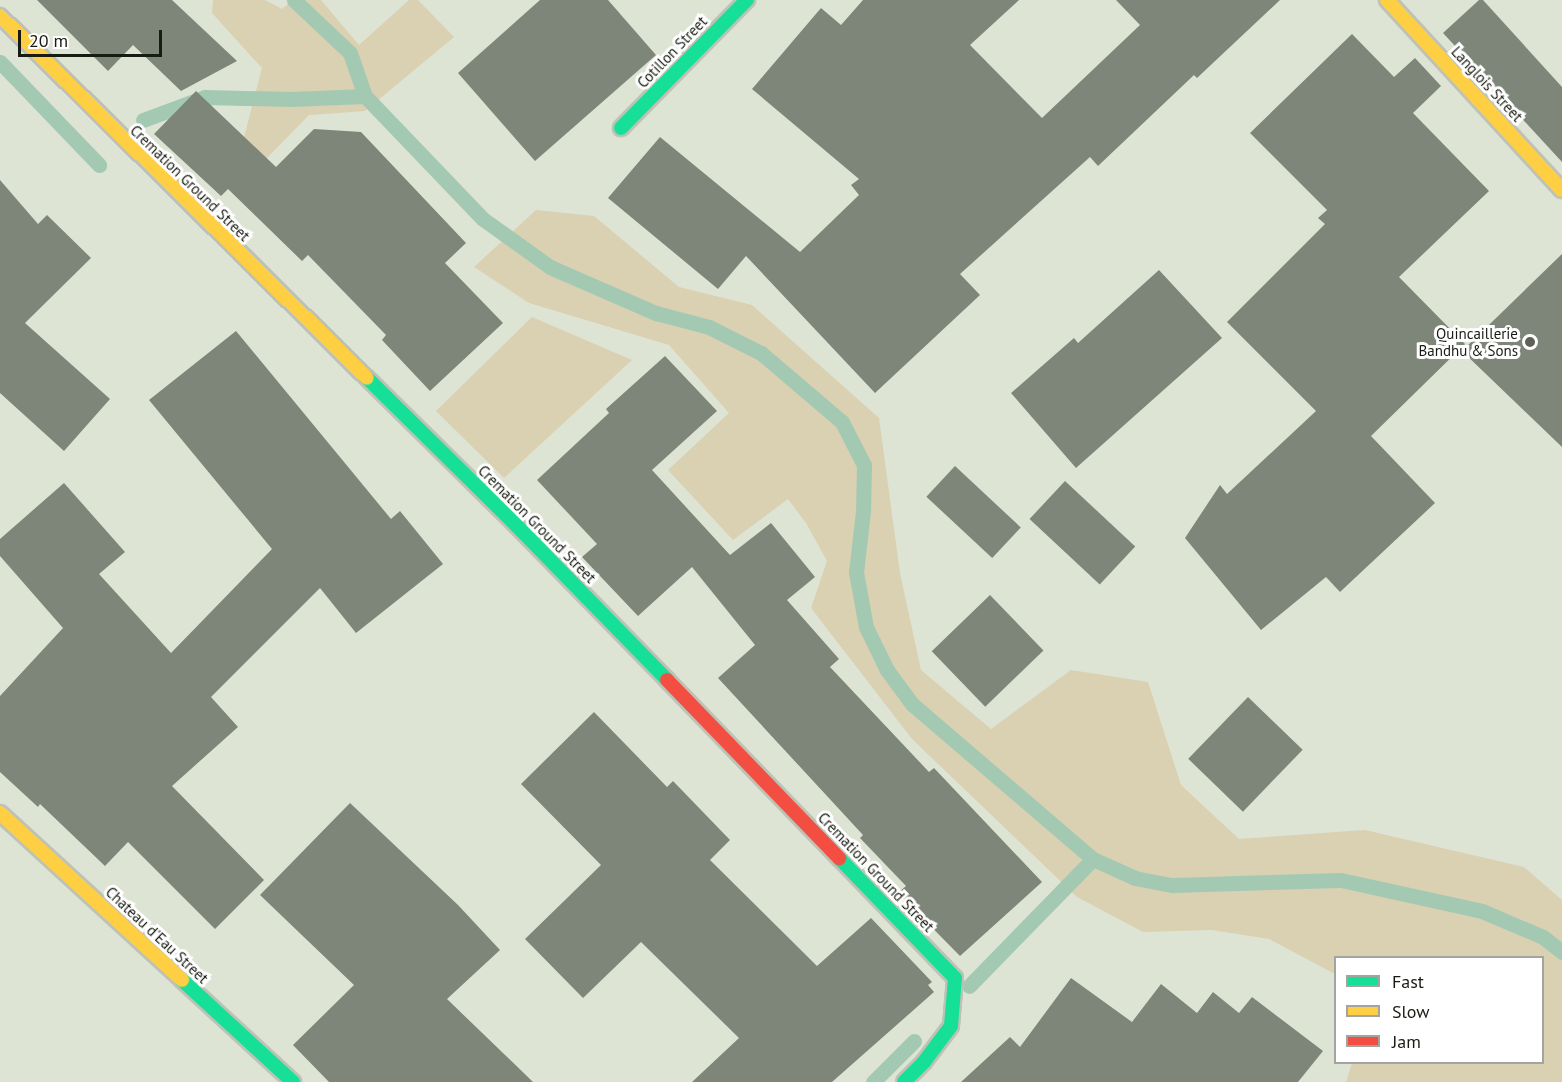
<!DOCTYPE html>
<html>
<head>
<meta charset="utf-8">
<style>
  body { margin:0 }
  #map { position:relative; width:1562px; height:1082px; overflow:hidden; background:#dee4d4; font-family:"PT Sans",sans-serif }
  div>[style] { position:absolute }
  .green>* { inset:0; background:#dad0b2 }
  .stream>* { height:15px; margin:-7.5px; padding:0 7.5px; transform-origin:7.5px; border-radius:7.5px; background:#a4c9b3 }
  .building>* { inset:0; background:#7e8679; transform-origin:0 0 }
  .roads { filter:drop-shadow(2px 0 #bec2b6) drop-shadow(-2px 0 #bec2b6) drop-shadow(0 2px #bec2b6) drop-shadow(0 -2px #bec2b6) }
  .fast>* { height:14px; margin:-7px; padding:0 7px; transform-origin:7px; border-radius:7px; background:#16e098 }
  .slow>* { height:14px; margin:-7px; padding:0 7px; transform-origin:7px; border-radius:7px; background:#ffcf43 }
  .jam>* { height:14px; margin:-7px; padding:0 7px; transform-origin:7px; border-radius:7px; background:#f24e42 }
  .dots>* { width:16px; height:16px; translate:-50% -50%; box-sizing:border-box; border:3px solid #fff; border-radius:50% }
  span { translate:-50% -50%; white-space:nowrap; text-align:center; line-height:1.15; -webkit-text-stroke:6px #fff; paint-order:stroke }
  .street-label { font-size:15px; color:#181b12 }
  .poi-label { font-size:15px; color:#181b12 }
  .right { translate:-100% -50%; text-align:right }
  .legend { position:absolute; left:1334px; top:956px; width:210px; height:108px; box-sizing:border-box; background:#fff; border:2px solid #a3a4a0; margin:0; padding:8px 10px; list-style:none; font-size:18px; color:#181b12 }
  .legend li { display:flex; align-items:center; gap:12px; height:30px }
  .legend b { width:30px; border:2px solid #a3a4a0 }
  .scale { position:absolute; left:18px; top:30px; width:144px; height:27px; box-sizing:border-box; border:3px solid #181b12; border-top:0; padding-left:8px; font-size:18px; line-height:21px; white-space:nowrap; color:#181b12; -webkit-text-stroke:4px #fff; paint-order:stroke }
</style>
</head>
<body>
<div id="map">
  <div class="green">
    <i style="clip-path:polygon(213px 0,265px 0,282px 9px,293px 0,321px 0,359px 45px,409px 0,418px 0,454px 37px,365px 111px,309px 115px,266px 159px,241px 149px,262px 68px,212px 13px)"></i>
    <i style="clip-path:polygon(536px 210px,594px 216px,679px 287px,752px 305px,879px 418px,900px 573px,921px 670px,991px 729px,1071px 670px,1148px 682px,1181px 785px,1239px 839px,1365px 830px,1524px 867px,1562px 900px,1562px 1082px,1346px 1082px,1352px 1063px,1542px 1062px,1542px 958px,1336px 958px,1335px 974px,1269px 939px,1212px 930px,1143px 932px,1077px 897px,912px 739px,811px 608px,827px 561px,806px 523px,788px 499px,733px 540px,668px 470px,729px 413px,669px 345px,529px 303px,474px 267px)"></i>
    <i style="clip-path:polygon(532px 317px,632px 360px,504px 478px,436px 411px)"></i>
  </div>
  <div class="stream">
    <i style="left:294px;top:0;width:77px;rotate:43.4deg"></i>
    <i style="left:350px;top:53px;width:46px;rotate:70.8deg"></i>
    <i style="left:0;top:62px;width:143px;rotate:46.1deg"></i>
    <i style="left:143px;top:120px;width:66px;rotate:-20.4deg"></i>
    <i style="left:205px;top:97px;width:86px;rotate:1.3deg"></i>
    <i style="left:291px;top:99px;width:74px;rotate:-2.3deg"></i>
    <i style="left:365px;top:96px;width:170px;rotate:46.2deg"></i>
    <i style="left:483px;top:219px;width:82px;rotate:35.6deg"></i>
    <i style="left:550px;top:267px;width:116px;rotate:23.5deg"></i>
    <i style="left:656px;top:313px;width:55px;rotate:14.8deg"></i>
    <i style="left:709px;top:327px;width:58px;rotate:26.6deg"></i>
    <i style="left:761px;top:353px;width:106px;rotate:40.4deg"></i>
    <i style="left:842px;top:422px;width:48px;rotate:62.9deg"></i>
    <i style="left:864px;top:465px;width:46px;rotate:91.2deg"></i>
    <i style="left:863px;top:511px;width:61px;rotate:96.5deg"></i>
    <i style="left:856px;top:572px;width:56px;rotate:79.7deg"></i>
    <i style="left:866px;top:627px;width:48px;rotate:64deg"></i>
    <i style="left:887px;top:670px;width:42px;rotate:53.7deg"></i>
    <i style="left:912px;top:704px;width:238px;rotate:40.6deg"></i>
    <i style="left:1093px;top:859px;width:46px;rotate:24.3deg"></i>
    <i style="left:1135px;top:878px;width:38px;rotate:11deg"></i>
    <i style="left:1172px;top:885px;width:169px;rotate:-1.7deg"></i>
    <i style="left:1341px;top:880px;width:144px;rotate:12.4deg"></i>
    <i style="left:1482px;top:911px;width:66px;rotate:23.1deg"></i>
    <i style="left:1543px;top:937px;width:24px;rotate:38deg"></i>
    <i style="left:969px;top:986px;width:177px;rotate:-45.7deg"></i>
    <i style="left:873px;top:1082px;width:58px;rotate:-45deg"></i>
  </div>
  <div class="building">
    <i style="clip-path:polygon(37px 0,172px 0,237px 61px,181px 91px,133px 45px,108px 71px)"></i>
    <i style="clip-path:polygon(540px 0,608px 0,656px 55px,535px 161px,458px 73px)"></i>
    <i style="clip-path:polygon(863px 0,1019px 0,970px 45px,1042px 118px,1140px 25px,1116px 0,1280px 0,1197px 78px,1194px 75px,1098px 166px,1090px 157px,960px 274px,980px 295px,875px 393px,746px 256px,718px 289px,608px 198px,660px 137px,800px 252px,859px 195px,851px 185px,859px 179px,752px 89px,821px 8px,841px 25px)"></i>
    <i style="clip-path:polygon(1479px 0,1483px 0,1562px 87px,1562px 162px,1443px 33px)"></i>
    <i style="clip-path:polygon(1352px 34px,1394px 77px,1415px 58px,1441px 86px,1413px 113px,1489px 191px,1399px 277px,1465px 344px,1371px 436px,1435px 503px,1340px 592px,1326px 577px,1261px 630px,1185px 538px,1220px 485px,1227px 494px,1316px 411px,1227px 322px,1325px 224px,1318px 218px,1327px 210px,1250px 133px)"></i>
    <i style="clip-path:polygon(196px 91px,276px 167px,314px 129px,361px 132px,466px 243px,445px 263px,503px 323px,430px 391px,382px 340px,386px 335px,308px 255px,302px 261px,228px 189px,221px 196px,154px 134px)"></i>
    <i style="clip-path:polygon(0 180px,38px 224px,47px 215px,91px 258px,25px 323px,110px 399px,64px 451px,0 393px)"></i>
    <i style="clip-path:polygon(1562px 254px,1562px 447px,1462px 351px)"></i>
    <i style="clip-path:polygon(1159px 270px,1222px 338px,1076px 468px,1011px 393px,1074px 338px,1078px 343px)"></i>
    <i style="clip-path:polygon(236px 331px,391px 519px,400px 511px,443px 564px,356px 633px,320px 588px,211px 697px,238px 727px,172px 786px,264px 880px,215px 929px,128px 842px,105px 866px,40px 804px,38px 807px,0 772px,0 696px,63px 628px,0 556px,0 539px,64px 483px,125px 552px,99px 574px,171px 653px,272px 549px,149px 400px)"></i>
    <i style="clip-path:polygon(665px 356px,717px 411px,652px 470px,730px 555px,771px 523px,815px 577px,787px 600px,839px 659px,830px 667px,929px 772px,934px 768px,1042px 882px,960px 956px,898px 893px,906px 886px,860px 838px,863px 835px,718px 678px,755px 645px,692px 567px,638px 616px,582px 557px,597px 544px,537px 480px,609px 413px,606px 409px)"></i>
    <i style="left:955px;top:466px;width:90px;height:42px;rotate:43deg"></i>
    <i style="left:1065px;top:481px;width:96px;height:52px;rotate:43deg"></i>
    <i style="left:990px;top:595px;width:77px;height:81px;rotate:46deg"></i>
    <i style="left:1248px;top:697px;width:76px;height:86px;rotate:44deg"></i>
    <i style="clip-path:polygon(594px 712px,667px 787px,673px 781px,730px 840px,710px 860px,817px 966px,871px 918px,932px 982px,928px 985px,934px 992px,832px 1082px,692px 1082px,739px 1038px,641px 942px,583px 998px,525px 939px,601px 865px,521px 784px)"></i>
    <i style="clip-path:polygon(350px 803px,458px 905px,500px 950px,447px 999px,533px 1082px,329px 1082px,293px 1045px,354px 985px,260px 895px)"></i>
    <i style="clip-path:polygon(1071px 978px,1132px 1022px,1161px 984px,1197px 1013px,1213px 992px,1239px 1013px,1252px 997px,1323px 1051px,1298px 1082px,961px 1082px,1010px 1037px,1020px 1047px)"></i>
  </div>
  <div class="roads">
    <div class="fast">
      <i style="left:621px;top:128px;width:180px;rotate:-45.5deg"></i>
      <i style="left:367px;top:378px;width:209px;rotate:44.6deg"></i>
      <i style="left:516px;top:525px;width:216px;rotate:45.7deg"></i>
      <i style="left:839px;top:858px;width:167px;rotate:46deg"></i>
      <i style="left:955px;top:978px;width:48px;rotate:94.8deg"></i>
      <i style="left:951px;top:1026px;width:45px;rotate:126.9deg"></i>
      <i style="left:924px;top:1062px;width:28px;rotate:135deg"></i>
      <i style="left:182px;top:980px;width:151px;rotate:42.6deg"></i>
    </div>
    <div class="slow">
      <i style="left:1387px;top:0;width:258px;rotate:47.4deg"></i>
      <i style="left:0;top:16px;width:515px;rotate:44.61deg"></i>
      <i style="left:0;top:813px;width:247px;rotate:42.5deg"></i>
    </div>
    <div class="jam">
      <i style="left:667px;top:680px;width:248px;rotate:46deg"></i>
    </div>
  </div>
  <div class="dots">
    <i style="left:1530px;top:342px;background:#5d6156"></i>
  </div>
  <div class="street-label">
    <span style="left:672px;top:52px;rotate:-46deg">Cotillon Street</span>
    <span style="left:1487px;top:84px;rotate:47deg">Langlois Street</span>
    <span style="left:190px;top:183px;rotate:44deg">Cremation Ground Street</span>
    <span style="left:537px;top:524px;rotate:45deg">Cremation Ground Street</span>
    <span style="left:876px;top:872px;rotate:46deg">Cremation Ground Street</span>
    <span style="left:157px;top:935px;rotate:43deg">Chateau d'Eau Street</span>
  </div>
  <div class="poi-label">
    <span class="right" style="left:1518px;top:342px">Quincaillerie<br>Bandhu &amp; Sons</span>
  </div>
  <ul class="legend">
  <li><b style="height:8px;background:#16e098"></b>Fast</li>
  <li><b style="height:8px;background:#ffcf43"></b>Slow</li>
  <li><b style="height:8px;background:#f24e42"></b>Jam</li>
  </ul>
  <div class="scale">20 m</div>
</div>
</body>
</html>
